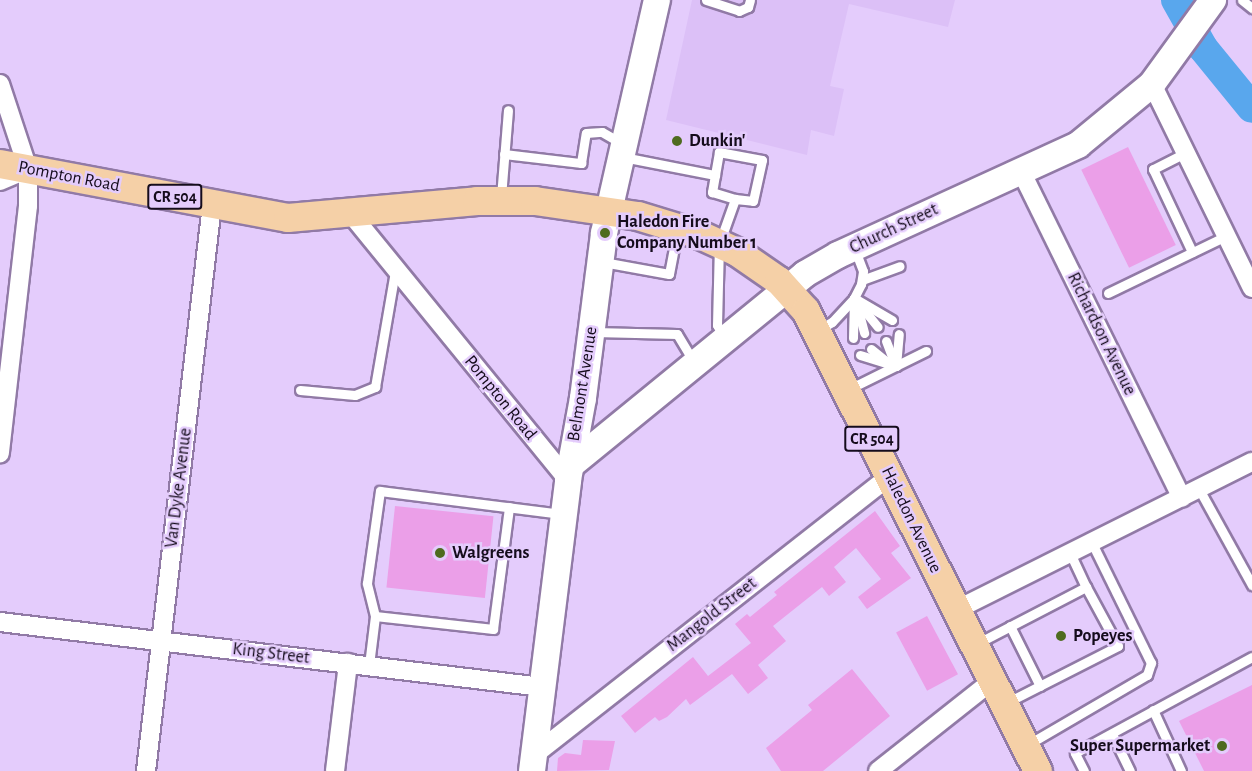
<!DOCTYPE html>
<html>
<head>
<meta charset="utf-8">
<style>
  body { margin:0 }
  #map { position:relative; width:1252px; height:771px; overflow:hidden; background:#e4ccfc; font-family:"Alegreya Sans",sans-serif }
  div>[style] { position:absolute }
  .built>* { inset:0; background:#dcc0f7 }
  .river>* { height:30px; margin:-15px; padding:0 15px; transform-origin:15px; border-radius:15px; background:#59a7ed }
  .building>* { inset:0; background:#eb9fe8; transform-origin:0 0 }
  .roads { filter:drop-shadow(2px 0 #917aa6) drop-shadow(-2px 0 #917aa6) drop-shadow(0 2px #917aa6) drop-shadow(0 -2px #917aa6) }
  .lane>* { height:9px; margin:-4.5px; padding:0 4.5px; transform-origin:4.5px; border-radius:4.5px; background:#fff }
  .street>* { height:18px; margin:-9px; padding:0 9px; transform-origin:9px; border-radius:9px; background:#fff }
  .secondary>* { height:26px; margin:-13px; padding:0 13px; transform-origin:13px; border-radius:13px; background:#fff }
  .primary>* { height:28px; margin:-14px; padding:0 14px; transform-origin:14px; border-radius:14px; background:#f5d0a7 }
  .dots>* { width:16px; height:16px; translate:-50% -50%; box-sizing:border-box; border:3px solid #e4ccfc; border-radius:50% }
  span { translate:-50% -50%; white-space:nowrap; text-align:center; line-height:1.15; -webkit-text-stroke:5px #e4ccfc; paint-order:stroke }
  .shield-label span { padding:2px 4px; background:#e4ccfc; border:2px solid; border-radius:4px; -webkit-text-stroke-width:0 }
  .shield-label { font-size:16px; color:#150c1c; font-weight:700 }
  .poi-label { font-size:18px; color:#150c1c; font-weight:700 }
  .left { translate:0 -50%; text-align:left }
  .right { translate:-100% -50%; text-align:right }
  .street-label { font-size:18px; color:#150c1c }
</style>
</head>
<body>
<div id="map">
  <div class="built">
    <i style="clip-path:polygon(692px 0,955px 0,948px 27px,849px 4px,830px 86px,844px 89px,834px 136px,811px 130px,807px 155px,666px 120px)"></i>
  </div>
  <div class="river">
    <i style="left:1176px;top:0;width:55px;rotate:60.6deg"></i>
    <i style="left:1203px;top:48px;width:77px;rotate:50.8deg"></i>
  </div>
  <div class="building">
    <i style="left:1128px;top:147px;width:109px;height:52px;rotate:64deg"></i>
    <i style="left:395px;top:506px;width:99px;height:82px;rotate:6deg"></i>
    <i style="clip-path:polygon(875px 511px,900px 546px,891px 553px,911px 578px,867px 609px,858px 597px,881px 579px,856px 548px,834px 567px,846px 582px,829px 596px,822px 587px,773px 626px,786px 641px,758px 665px,768px 678px,748px 694px,732px 674px,690px 705px,686px 699px,667px 717px,659px 721px,655px 717px,635px 733px,621px 716px,693px 657px,708px 676px,751px 643px,735px 624px,747px 614px,750px 617px,777px 595px,774px 592px)"></i>
    <i style="left:927px;top:616px;width:66px;height:35px;rotate:62deg"></i>
    <i style="clip-path:polygon(852px 669px,890px 716px,823px 771px,781px 771px,766px 748px,812px 710px,808px 705px)"></i>
    <i style="clip-path:polygon(1252px 685px,1252px 771px,1204px 771px,1179px 721px)"></i>
    <i style="clip-path:polygon(583px 740px,615px 741px,609px 770px,557px 771px,558px 758px,565px 753px,581px 755px)"></i>
  </div>
  <div class="roads">
    <div class="lane">
      <i style="left:706px;top:0;width:35px;rotate:18deg"></i>
      <i style="left:739px;top:11px;width:10px;rotate:-24deg"></i>
      <i style="left:748px;top:7px;width:7px;rotate:-74deg"></i>
      <i style="left:1242px;top:0;width:13px;rotate:39deg"></i>
      <i style="left:1185px;top:153px;width:36px;rotate:153deg"></i>
      <i style="left:1153px;top:169px;width:92px;rotate:64.8deg"></i>
      <i style="left:504px;top:154px;width:78px;rotate:6.7deg"></i>
      <i style="left:581px;top:163px;width:30px;rotate:-81deg"></i>
      <i style="left:586px;top:133px;width:16px;rotate:-4deg"></i>
      <i style="left:602px;top:132px;width:14px;rotate:30deg"></i>
      <i style="left:623px;top:157px;width:94px;rotate:11.1deg"></i>
      <i style="left:501px;top:197px;width:87px;rotate:-85.4deg"></i>
      <i style="left:603px;top:262px;width:67px;rotate:10.3deg"></i>
      <i style="left:669px;top:274px;width:43px;rotate:-79.2deg"></i>
      <i style="left:862px;top:280px;width:40px;rotate:-20.2deg"></i>
      <i style="left:1108px;top:293px;width:131px;rotate:-25.8deg"></i>
      <i style="left:860px;top:305px;width:28px;rotate:51deg"></i>
      <i style="left:857px;top:306px;width:28px;rotate:75deg"></i>
      <i style="left:818px;top:330px;width:16px;rotate:-30deg"></i>
      <i style="left:832px;top:322px;width:33px;rotate:-47deg"></i>
      <i style="left:854px;top:298px;width:16px;rotate:-63deg"></i>
      <i style="left:861px;top:284px;width:13px;rotate:-81deg"></i>
      <i style="left:863px;top:271px;width:22px;rotate:-111deg"></i>
      <i style="left:594px;top:332px;width:83px;rotate:1.4deg"></i>
      <i style="left:677px;top:334px;width:33px;rotate:59deg"></i>
      <i style="left:724px;top:337px;width:14px;rotate:-120deg"></i>
      <i style="left:717px;top:325px;width:81px;rotate:-88.6deg"></i>
      <i style="left:719px;top:244px;width:48px;rotate:-70.4deg"></i>
      <i style="left:735px;top:199px;width:18px;rotate:6deg"></i>
      <i style="left:753px;top:201px;width:42px;rotate:-77.6deg"></i>
      <i style="left:762px;top:160px;width:44px;rotate:-169.5deg"></i>
      <i style="left:719px;top:152px;width:41px;rotate:99.9deg"></i>
      <i style="left:712px;top:192px;width:24px;rotate:17deg"></i>
      <i style="left:853px;top:338px;width:40px;rotate:-88.6deg"></i>
      <i style="left:854px;top:298px;width:44px;rotate:30.1deg"></i>
      <i style="left:886px;top:341px;width:26px;rotate:69deg"></i>
      <i style="left:871px;top:349px;width:19px;rotate:39deg"></i>
      <i style="left:860px;top:355px;width:38px;rotate:17deg"></i>
      <i style="left:896px;top:366px;width:32px;rotate:-85deg"></i>
      <i style="left:849px;top:389px;width:86px;rotate:-26.3deg"></i>
      <i style="left:300px;top:390px;width:55px;rotate:5.2deg"></i>
      <i style="left:355px;top:395px;width:22px;rotate:-22deg"></i>
      <i style="left:375px;top:387px;width:118px;rotate:-80.2deg"></i>
      <i style="left:1199px;top:489px;width:110px;rotate:61.1deg"></i>
      <i style="left:1070px;top:553px;width:38px;rotate:65deg"></i>
      <i style="left:375px;top:616px;width:119px;rotate:6.3deg"></i>
      <i style="left:493px;top:629px;width:123px;rotate:-82.5deg"></i>
      <i style="left:1010px;top:626px;width:67px;rotate:63.4deg"></i>
      <i style="left:978px;top:643px;width:122px;rotate:-27.4deg"></i>
      <i style="left:1086px;top:587px;width:67px;rotate:61.5deg"></i>
      <i style="left:1118px;top:646px;width:123px;rotate:153deg"></i>
      <i style="left:369px;top:665px;width:49px;rotate:-83deg"></i>
      <i style="left:375px;top:616px;width:34px;rotate:-104deg"></i>
      <i style="left:367px;top:583px;width:93px;rotate:-82deg"></i>
      <i style="left:380px;top:491px;width:183px;rotate:7.2deg"></i>
      <i style="left:1153px;top:710px;width:67px;rotate:65.3deg"></i>
      <i style="left:1112px;top:734px;width:41px;rotate:64.1deg"></i>
      <i style="left:1027px;top:745px;width:139px;rotate:-30.3deg"></i>
      <i style="left:1147px;top:675px;width:13px;rotate:-72deg"></i>
      <i style="left:1151px;top:663px;width:134px;rotate:-116.2deg"></i>
      <i style="left:1084px;top:771px;width:20px;rotate:-117deg"></i>
      <i style="left:1075px;top:753px;width:201px;rotate:-28.5deg"></i>
    </div>
    <div class="street">
      <i style="left:0;top:84px;width:89px;rotate:71.8deg"></i>
      <i style="left:28px;top:169px;width:37px;rotate:90deg"></i>
      <i style="left:28px;top:206px;width:249px;rotate:96.5deg"></i>
      <i style="left:1152px;top:84px;width:227px;rotate:63.9deg"></i>
      <i style="left:1021px;top:171px;width:364px;rotate:63.8deg"></i>
      <i style="left:0;top:181px;width:28px;rotate:-23deg"></i>
      <i style="left:351px;top:214px;width:343px;rotate:50.8deg"></i>
      <i style="left:956px;top:610px;width:331px;rotate:-26.6deg"></i>
      <i style="left:0;top:622px;width:546px;rotate:6.84deg"></i>
      <i style="left:534px;top:755px;width:452px;rotate:-38.1deg"></i>
      <i style="left:146px;top:771px;width:570px;rotate:-83.35deg"></i>
      <i style="left:335px;top:771px;width:109px;rotate:-83.1deg"></i>
      <i style="left:878px;top:771px;width:145px;rotate:-38.3deg"></i>
    </div>
    <div class="secondary">
      <i style="left:571px;top:465px;width:302px;rotate:-39.2deg"></i>
      <i style="left:805px;top:274px;width:38px;rotate:-30deg"></i>
      <i style="left:838px;top:255px;width:264px;rotate:-24.6deg"></i>
      <i style="left:1078px;top:145px;width:96px;rotate:-39.5deg"></i>
      <i style="left:1152px;top:84px;width:104px;rotate:-54deg"></i>
      <i style="left:532px;top:771px;width:293px;rotate:-82.9deg"></i>
      <i style="left:568px;top:480px;width:83px;rotate:-79.6deg"></i>
      <i style="left:583px;top:398px;width:166px;rotate:-82.7deg"></i>
      <i style="left:604px;top:233px;width:239px;rotate:-77.2deg"></i>
    </div>
    <div class="primary">
      <i style="left:0;top:164px;width:293px;rotate:10.6deg"></i>
      <i style="left:288px;top:218px;width:190px;rotate:-5.1deg"></i>
      <i style="left:477px;top:201px;width:58px"></i>
      <i style="left:535px;top:201px;width:104px;rotate:8.3deg"></i>
      <i style="left:638px;top:216px;width:65px;rotate:17deg"></i>
      <i style="left:700px;top:235px;width:41px;rotate:24.7deg"></i>
      <i style="left:737px;top:252px;width:51px;rotate:34.6deg"></i>
      <i style="left:779px;top:281px;width:40px;rotate:48deg"></i>
      <i style="left:806px;top:311px;width:515px;rotate:63.24deg"></i>
    </div>
  </div>
  <div class="dots">
    <i style="left:677px;top:141px;background:#4e6b1f"></i>
    <i style="left:605px;top:233px;background:#4e6b1f"></i>
    <i style="left:440px;top:553px;background:#4e6b1f"></i>
    <i style="left:1061px;top:636px;background:#4e6b1f"></i>
    <i style="left:1222px;top:746px;background:#4e6b1f"></i>
  </div>
  <div class="shield-label">
    <span style="left:175px;top:197px">CR 504</span>
    <span style="left:872px;top:439px">CR 504</span>
  </div>
  <div class="poi-label">
    <span class="left" style="left:689px;top:141px">Dunkin'</span>
    <span class="left" style="left:617px;top:233px">Haledon Fire<br>Company Number 1</span>
    <span class="left" style="left:452px;top:553px">Walgreens</span>
    <span class="left" style="left:1073px;top:636px">Popeyes</span>
    <span class="right" style="left:1210px;top:746px">Super Supermarket</span>
  </div>
  <div class="street-label">
    <span style="left:69px;top:177px;rotate:11deg">Pompton Road</span>
    <span style="left:894px;top:229px;rotate:-25deg">Church Street</span>
    <span style="left:1101px;top:334px;rotate:64deg">Richardson Avenue</span>
    <span style="left:583px;top:384px;rotate:-81deg">Belmont Avenue</span>
    <span style="left:500px;top:398px;rotate:51deg">Pompton Road</span>
    <span style="left:179px;top:488px;rotate:-83deg">Van Dyke Avenue</span>
    <span style="left:911px;top:520px;rotate:64deg">Haledon Avenue</span>
    <span style="left:712px;top:615px;rotate:-38deg">Mangold Street</span>
    <span style="left:271px;top:654px;rotate:7deg">King Street</span>
  </div>
</div>
</body>
</html>
